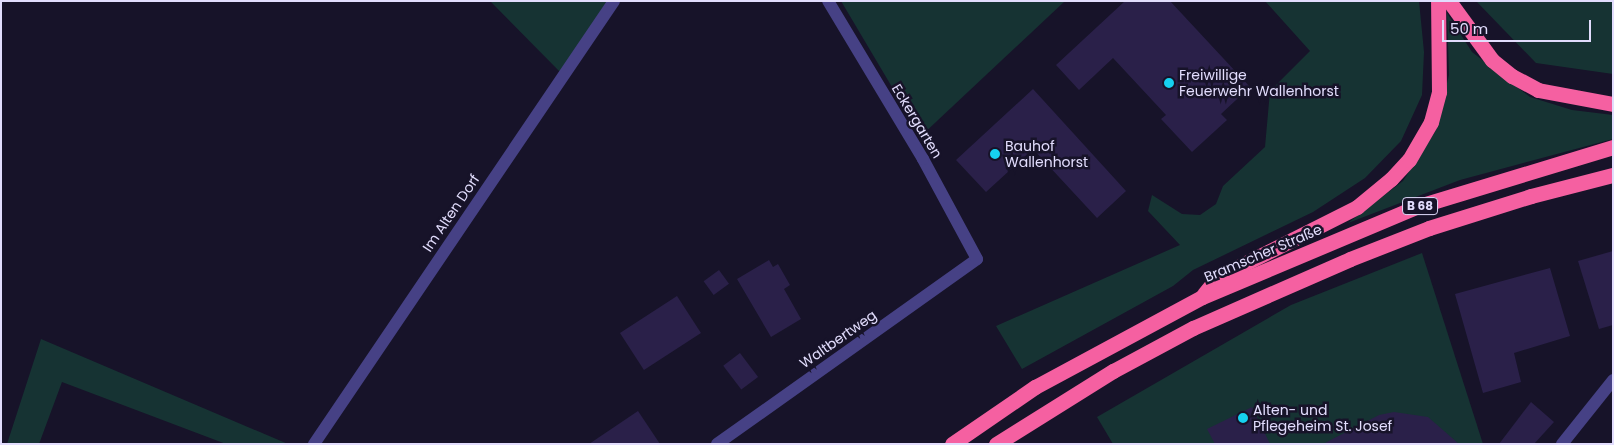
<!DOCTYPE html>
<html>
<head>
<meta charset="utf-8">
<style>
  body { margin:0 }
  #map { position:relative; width:1614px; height:445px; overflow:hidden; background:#171329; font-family:Poppins,sans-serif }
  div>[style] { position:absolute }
  .green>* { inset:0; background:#163333 }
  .building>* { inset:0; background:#2a2049; transform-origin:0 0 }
  .minor>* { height:12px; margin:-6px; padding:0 6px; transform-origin:6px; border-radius:6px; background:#464185 }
  .highway>* { height:15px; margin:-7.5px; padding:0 7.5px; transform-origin:7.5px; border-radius:7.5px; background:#f560a1 }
  .dots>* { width:14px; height:14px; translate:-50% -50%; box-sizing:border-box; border:2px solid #171329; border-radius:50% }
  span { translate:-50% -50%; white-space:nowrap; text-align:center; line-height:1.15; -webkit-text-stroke:5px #171329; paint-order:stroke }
  .shield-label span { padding:1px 4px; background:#171329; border:1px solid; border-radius:4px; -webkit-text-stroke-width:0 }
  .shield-label { font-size:12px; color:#e2ddfd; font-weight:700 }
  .poi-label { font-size:14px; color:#e2ddfd }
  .left { translate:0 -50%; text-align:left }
  .street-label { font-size:14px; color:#e2ddfd }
  .frame { position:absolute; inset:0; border:2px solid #e2ddfd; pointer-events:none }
  .scale { position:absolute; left:1442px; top:20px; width:149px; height:22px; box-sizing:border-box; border:2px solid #e2ddfd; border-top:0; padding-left:6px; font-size:15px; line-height:18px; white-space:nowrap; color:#e2ddfd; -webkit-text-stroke:4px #171329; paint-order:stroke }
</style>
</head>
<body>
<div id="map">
  <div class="green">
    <i style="clip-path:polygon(490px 1px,614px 1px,562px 74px)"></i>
    <i style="clip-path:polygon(841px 1px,1065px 1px,921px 136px)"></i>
    <i style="clip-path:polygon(1265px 1px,1419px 1px,1424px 52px,1422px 95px,1401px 141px,1365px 178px,1313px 212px,1193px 270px,1173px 286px,1022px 369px,996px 326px,1180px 245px,1148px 211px,1152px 195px,1182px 214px,1200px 215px,1216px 204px,1223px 186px,1265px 147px,1270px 91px,1310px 51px)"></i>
    <i style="clip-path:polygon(1476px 1px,1613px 1px,1613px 74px,1536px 63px)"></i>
    <i style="clip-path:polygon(1447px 13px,1472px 52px,1530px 97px,1572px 110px,1613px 115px,1613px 139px,1460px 180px,1348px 223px,1403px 181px,1435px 132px,1449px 75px)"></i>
    <i style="clip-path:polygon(1422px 253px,1483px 444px,1113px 444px,1097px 417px,1291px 305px)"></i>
    <i style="clip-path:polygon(41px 339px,288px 444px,226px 444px,62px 382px,39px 444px,7px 444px)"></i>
  </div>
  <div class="building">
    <i style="clip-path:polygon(1125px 1px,1170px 1px,1250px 87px,1221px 114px,1227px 120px,1192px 152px,1161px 119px,1166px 115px,1113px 58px,1079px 90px,1056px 65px)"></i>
    <i style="clip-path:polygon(1033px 89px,1126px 191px,1097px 218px,1033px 149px,986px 192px,956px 160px)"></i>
    <i style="clip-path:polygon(1613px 251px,1613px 325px,1599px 329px,1578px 261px)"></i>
    <i style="clip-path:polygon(769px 260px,773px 267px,778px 264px,790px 285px,784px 289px,801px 319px,771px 337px,737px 279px)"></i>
    <i style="clip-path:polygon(1550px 268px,1570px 336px,1514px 353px,1521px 382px,1483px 393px,1455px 294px)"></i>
    <i style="left:719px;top:270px;width:17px;height:19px;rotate:54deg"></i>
    <i style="left:677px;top:296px;width:44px;height:68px;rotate:57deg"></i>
    <i style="left:740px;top:353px;width:30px;height:21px;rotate:53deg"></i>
    <i style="clip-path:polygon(1531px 402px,1554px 422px,1534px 444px,1499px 444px)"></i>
    <i style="clip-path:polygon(1252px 407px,1270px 444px,1215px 444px,1207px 429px)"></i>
    <i style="clip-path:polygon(638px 411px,660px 444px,589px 444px)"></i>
    <i style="clip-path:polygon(1394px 412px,1428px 417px,1459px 444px,1323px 444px,1379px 415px)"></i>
  </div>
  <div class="minor">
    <i style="left:314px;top:444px;width:535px;rotate:-55.89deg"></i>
    <i style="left:717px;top:444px;width:319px;rotate:-35.4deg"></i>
    <i style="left:977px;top:259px;width:114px;rotate:-118.4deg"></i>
    <i style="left:923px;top:159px;width:184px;rotate:-121deg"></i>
    <i style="left:1562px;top:444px;width:82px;rotate:-51.4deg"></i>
  </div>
  <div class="highway">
    <i style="left:1449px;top:1px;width:73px;rotate:53.9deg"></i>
    <i style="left:1492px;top:60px;width:26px;rotate:39deg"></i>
    <i style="left:1512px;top:76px;width:30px;rotate:28deg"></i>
    <i style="left:1538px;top:90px;width:76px;rotate:10.6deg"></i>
    <i style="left:1204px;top:294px;width:22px;rotate:-51deg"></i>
    <i style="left:1218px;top:277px;width:156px;rotate:-26.7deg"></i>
    <i style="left:1357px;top:207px;width:44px;rotate:-39.5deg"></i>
    <i style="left:1391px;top:179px;width:26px;rotate:-47deg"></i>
    <i style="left:1409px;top:160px;width:44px;rotate:-59.9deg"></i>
    <i style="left:1431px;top:122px;width:31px;rotate:-75deg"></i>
    <i style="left:1439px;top:92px;width:91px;rotate:-90.6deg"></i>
    <i style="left:952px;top:444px;width:101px;rotate:-34.5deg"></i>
    <i style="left:1035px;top:387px;width:190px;rotate:-28.3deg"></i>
    <i style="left:1202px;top:297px;width:235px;rotate:-22.8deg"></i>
    <i style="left:1419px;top:206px;width:203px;rotate:-16.9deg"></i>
    <i style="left:996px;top:444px;width:138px;rotate:-32deg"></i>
    <i style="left:1113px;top:371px;width:91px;rotate:-28.3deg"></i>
    <i style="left:1193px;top:328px;width:171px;rotate:-23.7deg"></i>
    <i style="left:1350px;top:259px;width:85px;rotate:-21.4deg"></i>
    <i style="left:1429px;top:228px;width:107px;rotate:-17.4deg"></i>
    <i style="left:1531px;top:196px;width:85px;rotate:-14.4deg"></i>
  </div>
  <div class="dots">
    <i style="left:1169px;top:83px;background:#16d1f0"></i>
    <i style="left:995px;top:154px;background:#16d1f0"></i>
    <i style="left:1243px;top:418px;background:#16d1f0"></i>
  </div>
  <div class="shield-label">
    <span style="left:1420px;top:206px">B 68</span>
  </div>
  <div class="poi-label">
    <span class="left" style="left:1179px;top:83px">Freiwillige<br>Feuerwehr Wallenhorst</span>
    <span class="left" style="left:1005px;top:154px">Bauhof<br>Wallenhorst</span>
    <span class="left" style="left:1253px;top:418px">Alten- und<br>Pflegeheim St. Josef</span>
  </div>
  <div class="street-label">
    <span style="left:917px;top:121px;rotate:59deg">Eckergarten</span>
    <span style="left:451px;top:213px;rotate:-56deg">Im Alten Dorf</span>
    <span style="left:1263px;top:253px;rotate:-23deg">Bramscher Straße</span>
    <span style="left:838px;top:339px;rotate:-35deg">Waltbertweg</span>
  </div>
  <div class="frame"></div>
  <div class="scale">50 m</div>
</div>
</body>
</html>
